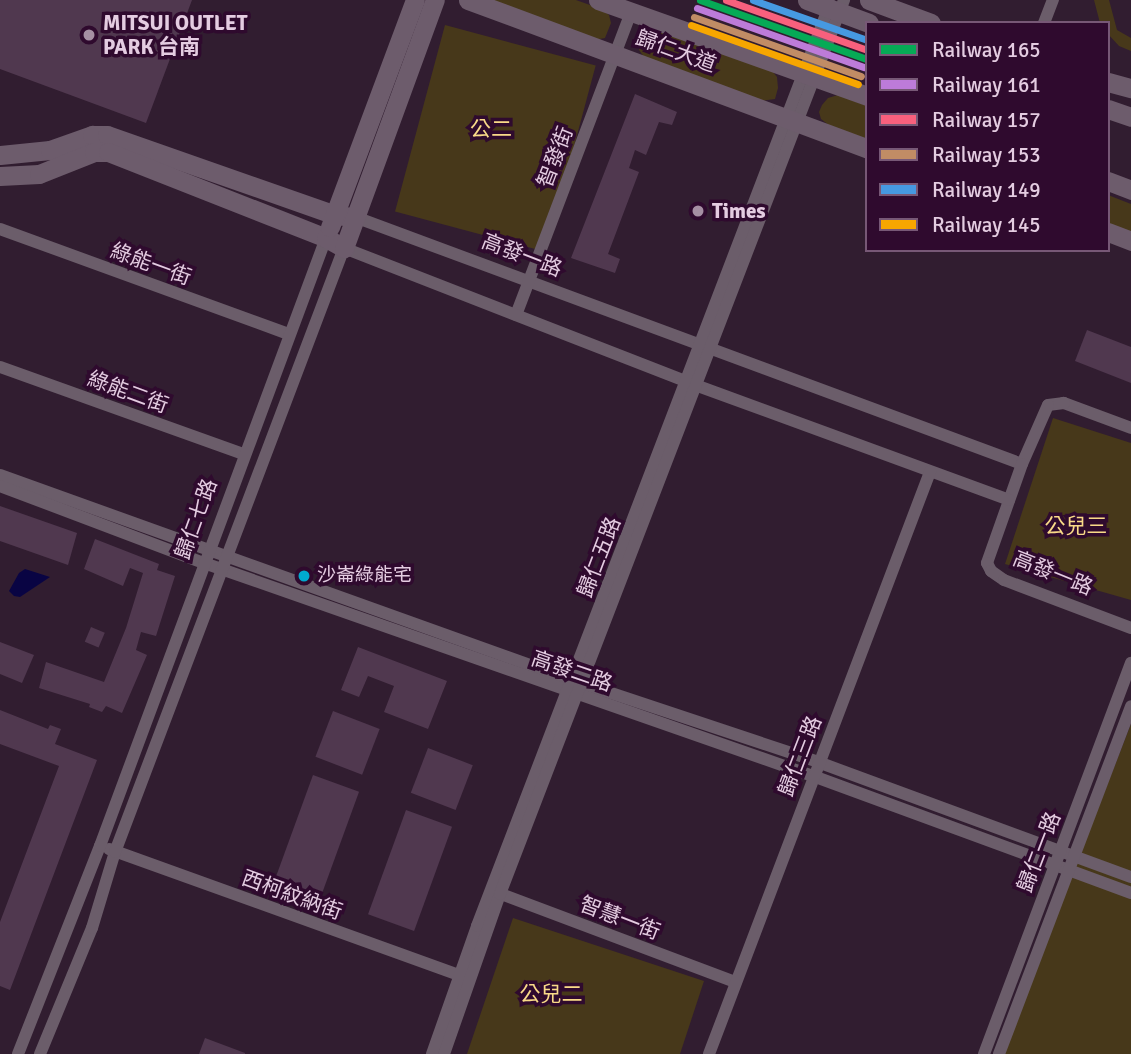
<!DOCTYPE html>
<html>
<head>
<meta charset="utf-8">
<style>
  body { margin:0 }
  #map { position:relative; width:1131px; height:1054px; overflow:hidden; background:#311d30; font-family:Signika,"Noto Sans TC",sans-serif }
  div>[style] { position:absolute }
  .green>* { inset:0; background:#47381a; transform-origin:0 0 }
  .water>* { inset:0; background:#090443 }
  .building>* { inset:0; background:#50384f; transform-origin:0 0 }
  .minor>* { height:12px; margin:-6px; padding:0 6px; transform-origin:6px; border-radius:6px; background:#6b5d6a }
  .primary>* { height:19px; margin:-9.5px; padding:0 9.5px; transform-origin:9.5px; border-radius:9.5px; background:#6d5c6c }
  .rail-1>* { height:7px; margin:-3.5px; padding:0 3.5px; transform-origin:3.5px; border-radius:3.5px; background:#06aa56 }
  .rail-2>* { height:7px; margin:-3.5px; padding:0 3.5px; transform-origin:3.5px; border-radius:3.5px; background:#bd7bd9 }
  .rail-3>* { height:7px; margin:-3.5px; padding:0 3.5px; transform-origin:3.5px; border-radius:3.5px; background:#f8607d }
  .rail-4>* { height:7px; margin:-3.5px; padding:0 3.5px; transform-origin:3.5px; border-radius:3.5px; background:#c18c65 }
  .rail-5>* { height:7px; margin:-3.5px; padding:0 3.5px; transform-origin:3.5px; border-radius:3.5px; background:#4699e1 }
  .rail-6>* { height:7px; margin:-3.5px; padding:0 3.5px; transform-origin:3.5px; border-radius:3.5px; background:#f7a600 }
  .dots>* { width:19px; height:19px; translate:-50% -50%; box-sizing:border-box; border:4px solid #2f0a2e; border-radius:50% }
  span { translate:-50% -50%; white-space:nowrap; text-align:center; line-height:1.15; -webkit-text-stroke:7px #2f0a2e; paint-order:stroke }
  .bus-label { font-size:19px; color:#e4cce1 }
  .left { translate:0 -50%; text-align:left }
  .poi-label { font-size:21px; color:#e4cce1; font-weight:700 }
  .street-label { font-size:21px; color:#e4cce1 }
  .park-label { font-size:21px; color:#f9da88 }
  .legend { position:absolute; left:865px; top:21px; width:245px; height:231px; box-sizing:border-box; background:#2f0a2e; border:2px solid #775876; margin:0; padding:9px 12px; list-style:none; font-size:21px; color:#e4cce1 }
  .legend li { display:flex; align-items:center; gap:14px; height:35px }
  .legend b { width:35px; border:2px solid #775876 }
</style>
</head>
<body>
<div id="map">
  <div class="green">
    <i style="clip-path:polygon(487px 0,576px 0,601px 9px,609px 15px,611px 23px,605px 38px,594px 40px)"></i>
    <i style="clip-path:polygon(1094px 0,1109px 0,1117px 30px,1131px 38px,1131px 51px,1119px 46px,1108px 34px,1108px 23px,1100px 23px)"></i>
    <i style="left:445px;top:25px;width:156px;height:193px;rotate:15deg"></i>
    <i style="clip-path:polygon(655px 30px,773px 72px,777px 77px,778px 88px,775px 99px,761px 101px,644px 57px,639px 50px,641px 36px,646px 31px)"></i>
    <i style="clip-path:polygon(838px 95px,867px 106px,867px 139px,830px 126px,821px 119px,819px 112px,822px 105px,828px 98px)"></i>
    <i style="clip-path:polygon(1108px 195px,1131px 204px,1131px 234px,1108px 226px)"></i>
    <i style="clip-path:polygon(1053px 418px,1131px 443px,1131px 600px,1005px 564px)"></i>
    <i style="clip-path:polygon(1131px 724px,1131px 1054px,1002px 1054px)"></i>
    <i style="clip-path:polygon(513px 918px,704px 981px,680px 1054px,467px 1054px)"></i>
  </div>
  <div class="water">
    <i style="clip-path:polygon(25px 569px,50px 577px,20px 597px,14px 596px,9px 591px,19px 573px)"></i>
  </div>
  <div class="building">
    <i style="clip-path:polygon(0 0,192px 0,146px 123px,0 69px)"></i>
    <i style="clip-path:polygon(635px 94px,677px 112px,672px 125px,659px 122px,646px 155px,635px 150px,629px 168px,639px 172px,608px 254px,620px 259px,615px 273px,571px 258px)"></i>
    <i style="clip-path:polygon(1087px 330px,1131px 347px,1131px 383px,1075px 361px)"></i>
    <i style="clip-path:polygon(0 506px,77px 533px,68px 565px,0 541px)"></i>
    <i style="clip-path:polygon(95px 539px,159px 564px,157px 570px,175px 576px,156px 636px,141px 632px,136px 650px,147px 655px,122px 713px,106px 706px,102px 712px,89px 707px,90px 704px,39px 688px,46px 662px,104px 682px,126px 628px,143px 573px,130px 568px,123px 586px,84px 569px)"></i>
    <i style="left:91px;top:627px;width:15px;height:16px;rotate:23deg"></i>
    <i style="clip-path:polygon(0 642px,34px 655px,22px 683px,0 674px)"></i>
    <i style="clip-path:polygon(358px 647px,447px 681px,428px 729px,384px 712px,394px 686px,368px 676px,359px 697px,341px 690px)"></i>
    <i style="clip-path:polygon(0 710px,48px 729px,50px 725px,61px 729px,55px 744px,97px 760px,10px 990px,0 986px,0 922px,59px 766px,0 744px)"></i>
    <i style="left:333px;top:711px;width:50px;height:49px;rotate:21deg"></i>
    <i style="left:428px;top:748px;width:48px;height:48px;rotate:21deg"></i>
    <i style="left:313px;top:775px;width:49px;height:111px;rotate:20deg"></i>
    <i style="left:406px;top:810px;width:49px;height:111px;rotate:20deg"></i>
    <i style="clip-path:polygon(205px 1038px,245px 1053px,245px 1054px,199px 1054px)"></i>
  </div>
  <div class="minor">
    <i style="left:1044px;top:23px;width:25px;rotate:-69deg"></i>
    <i style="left:355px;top:217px;width:711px;rotate:20.32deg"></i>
    <i style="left:0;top:229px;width:307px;rotate:20deg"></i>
    <i style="left:516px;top:315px;width:324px;rotate:-69.2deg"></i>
    <i style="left:0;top:367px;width:258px;rotate:19.7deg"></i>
    <i style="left:1131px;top:428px;width:72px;rotate:-159.5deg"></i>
    <i style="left:1064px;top:403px;width:16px;rotate:173deg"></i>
    <i style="left:1048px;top:405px;width:64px;rotate:113.8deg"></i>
    <i style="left:1022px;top:464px;width:105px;rotate:109.5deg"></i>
    <i style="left:987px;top:563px;width:9px;rotate:63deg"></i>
    <i style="left:991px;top:571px;width:16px;rotate:35deg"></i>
    <i style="left:1004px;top:580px;width:136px;rotate:20.7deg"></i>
    <i style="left:0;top:475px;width:608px;rotate:19.72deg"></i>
    <i style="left:572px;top:680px;width:259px;rotate:18.4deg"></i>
    <i style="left:818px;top:762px;width:333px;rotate:20.2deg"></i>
    <i style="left:0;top:486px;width:218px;rotate:20.7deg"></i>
    <i style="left:204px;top:563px;width:645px;rotate:19.28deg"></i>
    <i style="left:813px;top:776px;width:339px;rotate:20.2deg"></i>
    <i style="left:109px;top:849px;width:381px;rotate:19.8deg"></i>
    <i style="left:493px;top:891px;width:259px;rotate:20.6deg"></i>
    <i style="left:18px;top:1054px;width:224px;rotate:-68.5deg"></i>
    <i style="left:100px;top:846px;width:649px;rotate:-69.61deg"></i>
    <i style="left:40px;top:1054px;width:136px;rotate:-67.6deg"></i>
    <i style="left:92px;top:928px;width:79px;rotate:-73.2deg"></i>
    <i style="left:115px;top:852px;width:646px;rotate:-69.24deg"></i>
    <i style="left:344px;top:248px;width:368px;rotate:21.3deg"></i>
    <i style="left:687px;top:382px;width:343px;rotate:20.1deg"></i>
    <i style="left:432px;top:1054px;width:136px;rotate:-70.6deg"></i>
    <i style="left:477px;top:926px;width:987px;rotate:-69.05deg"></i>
    <i style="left:444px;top:1054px;width:170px;rotate:-70.7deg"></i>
    <i style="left:500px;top:894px;width:958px;rotate:-68.95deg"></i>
    <i style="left:709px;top:1054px;width:623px;rotate:-69.21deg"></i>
    <i style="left:984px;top:1054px;width:418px;rotate:-69.4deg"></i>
    <i style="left:999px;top:1054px;width:372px;rotate:-69.2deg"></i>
  </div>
  <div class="primary">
    <i style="left:468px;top:0;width:426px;rotate:20.4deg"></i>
    <i style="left:598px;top:0;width:286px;rotate:19.6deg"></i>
    <i style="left:807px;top:0;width:66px;rotate:20.4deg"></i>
    <i style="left:869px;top:0;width:66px;rotate:20.4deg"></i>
    <i style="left:1108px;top:82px;width:24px;rotate:15deg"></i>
    <i style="left:1108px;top:109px;width:24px;rotate:19deg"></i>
    <i style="left:0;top:155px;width:50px;rotate:-5.7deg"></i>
    <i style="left:50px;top:150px;width:45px;rotate:-19.7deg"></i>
    <i style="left:92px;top:135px;width:15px"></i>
    <i style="left:107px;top:135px;width:242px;rotate:19.3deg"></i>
    <i style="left:335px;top:215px;width:20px;rotate:6deg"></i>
    <i style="left:0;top:176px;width:39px;rotate:-3deg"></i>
    <i style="left:39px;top:174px;width:59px;rotate:-21.8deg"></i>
    <i style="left:94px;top:152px;width:14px"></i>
    <i style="left:108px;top:152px;width:234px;rotate:21.5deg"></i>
    <i style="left:326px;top:238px;width:21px;rotate:29deg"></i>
    <i style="left:344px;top:248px;width:264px;rotate:-69.9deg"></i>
    <i style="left:1108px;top:181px;width:25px;rotate:21deg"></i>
    <i style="left:330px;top:227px;width:242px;rotate:-69.5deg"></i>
    <i style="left:1108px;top:232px;width:25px;rotate:21deg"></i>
  </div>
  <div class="rail-1">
    <i style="left:700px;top:0;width:177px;rotate:19.5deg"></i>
  </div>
  <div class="rail-2">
    <i style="left:697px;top:8px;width:177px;rotate:19.5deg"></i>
  </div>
  <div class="rail-3">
    <i style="left:726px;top:0;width:150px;rotate:19.5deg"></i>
  </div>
  <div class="rail-4">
    <i style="left:694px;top:17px;width:177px;rotate:19.5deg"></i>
  </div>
  <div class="rail-5">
    <i style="left:753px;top:0;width:121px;rotate:19.3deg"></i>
  </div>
  <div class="rail-6">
    <i style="left:691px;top:25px;width:177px;rotate:19.5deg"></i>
  </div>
  <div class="dots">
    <i style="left:89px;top:35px;background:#a58fa3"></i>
    <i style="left:698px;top:211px;background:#a58fa3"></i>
    <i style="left:304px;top:576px;background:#00a9ce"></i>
  </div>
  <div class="bus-label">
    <span class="left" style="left:317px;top:576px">沙崙綠能宅</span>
  </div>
  <div class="poi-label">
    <span class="left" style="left:103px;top:35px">MITSUI OUTLET<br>PARK 台南</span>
    <span class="left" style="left:712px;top:211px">Times</span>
  </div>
  <div class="street-label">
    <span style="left:676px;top:51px;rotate:20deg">歸仁大道</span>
    <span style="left:555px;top:157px;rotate:-69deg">智發街</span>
    <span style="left:522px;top:255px;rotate:21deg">高發一路</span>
    <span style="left:151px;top:264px;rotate:20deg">綠能一街</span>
    <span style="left:128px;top:392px;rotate:20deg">綠能二街</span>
    <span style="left:196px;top:519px;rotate:-70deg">歸仁七路</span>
    <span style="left:599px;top:557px;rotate:-69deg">歸仁五路</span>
    <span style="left:1053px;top:573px;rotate:22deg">高發一路</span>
    <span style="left:572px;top:671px;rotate:19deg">高發二路</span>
    <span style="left:800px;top:756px;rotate:-69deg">歸仁三路</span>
    <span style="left:1039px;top:852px;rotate:-69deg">歸仁一路</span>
    <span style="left:292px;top:895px;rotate:20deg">西柯紋納街</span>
    <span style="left:620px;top:918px;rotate:21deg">智慧一街</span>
  </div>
  <div class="park-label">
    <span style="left:491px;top:129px">公二</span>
    <span style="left:1076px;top:526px">公兒三</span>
    <span style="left:551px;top:994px">公兒二</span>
  </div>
  <ul class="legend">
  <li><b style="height:9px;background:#06aa56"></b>Railway 165</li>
  <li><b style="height:9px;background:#bd7bd9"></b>Railway 161</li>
  <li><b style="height:9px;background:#f8607d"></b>Railway 157</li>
  <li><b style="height:9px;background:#c18c65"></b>Railway 153</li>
  <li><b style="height:9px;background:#4699e1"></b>Railway 149</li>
  <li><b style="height:9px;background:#f7a600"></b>Railway 145</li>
  </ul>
</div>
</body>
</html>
